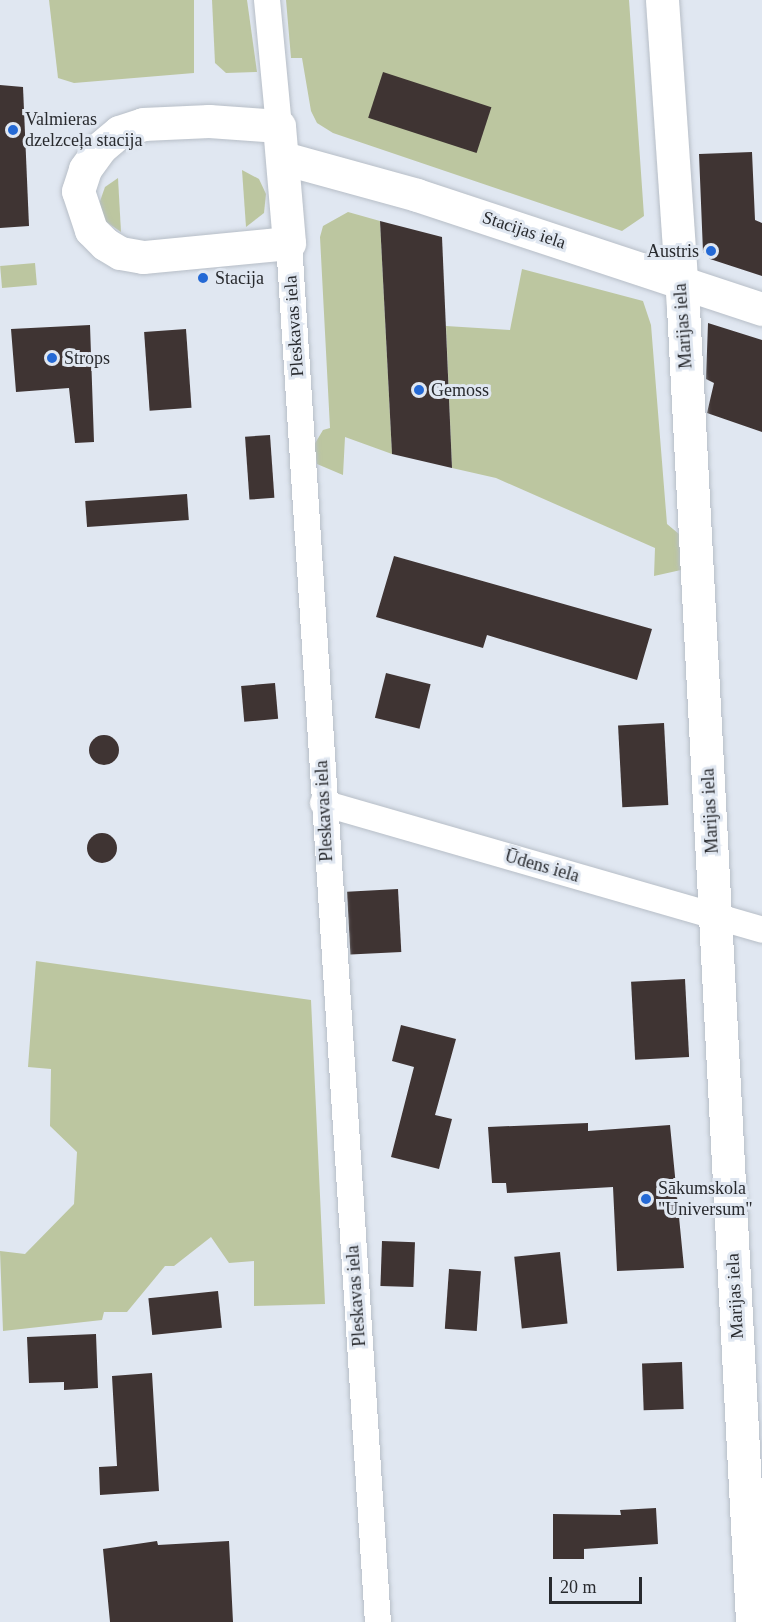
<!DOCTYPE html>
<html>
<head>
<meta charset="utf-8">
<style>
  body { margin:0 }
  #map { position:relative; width:762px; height:1622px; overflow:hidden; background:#e0e7f1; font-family:"Times New Roman",serif }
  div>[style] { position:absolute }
  .green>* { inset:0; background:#bcc6a0; transform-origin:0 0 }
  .building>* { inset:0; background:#3f3433; transform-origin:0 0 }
  .round { border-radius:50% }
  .roads { filter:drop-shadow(0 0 2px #b7bec7) drop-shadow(0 0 2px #b7bec7) }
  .minor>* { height:26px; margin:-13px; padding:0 13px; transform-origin:13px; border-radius:13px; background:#fff }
  .tertiary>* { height:33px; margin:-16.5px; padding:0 16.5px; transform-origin:16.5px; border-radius:16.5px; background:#fff }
  .secondary>* { height:33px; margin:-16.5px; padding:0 16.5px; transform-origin:16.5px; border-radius:16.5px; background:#fff }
  .dots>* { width:16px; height:16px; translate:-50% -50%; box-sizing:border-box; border:3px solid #e0e7f1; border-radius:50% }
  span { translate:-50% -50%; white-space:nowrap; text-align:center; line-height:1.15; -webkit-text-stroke:6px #e0e7f1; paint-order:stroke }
  .poi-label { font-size:18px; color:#282a2e }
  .left { translate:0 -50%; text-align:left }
  .right { translate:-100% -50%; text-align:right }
  .street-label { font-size:18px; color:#282a2e }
  .scale { position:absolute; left:549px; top:1577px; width:93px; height:27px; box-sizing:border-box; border:3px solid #282a2e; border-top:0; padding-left:8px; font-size:18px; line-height:21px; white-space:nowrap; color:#282a2e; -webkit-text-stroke:4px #e0e7f1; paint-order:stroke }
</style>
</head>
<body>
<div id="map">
  <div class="green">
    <i style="clip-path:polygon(49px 0,194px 0,194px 73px,74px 83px,58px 78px)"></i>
    <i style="clip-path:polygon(212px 0,247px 0,257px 72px,226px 73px,215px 63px)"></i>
    <i style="clip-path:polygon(286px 0,629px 0,644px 216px,622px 231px,333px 133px,317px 123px,311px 111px,302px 58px,291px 58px)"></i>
    <i style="clip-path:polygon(242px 170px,259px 179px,266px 194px,264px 213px,246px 227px)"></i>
    <i style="clip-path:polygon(118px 178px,121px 232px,105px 221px,99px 204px,105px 187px)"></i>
    <i style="clip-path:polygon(348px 212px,380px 221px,392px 454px,345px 437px,343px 475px,317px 464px,314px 445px,323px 430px,330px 428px,320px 237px,323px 226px)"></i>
    <i style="left:35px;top:263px;width:22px;height:35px;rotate:85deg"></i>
    <i style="clip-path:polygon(522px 269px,643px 301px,651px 325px,667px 524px,685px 539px,681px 570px,654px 576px,655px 548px,496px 478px,452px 468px,446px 326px,510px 330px)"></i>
    <i style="clip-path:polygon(36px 961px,311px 1000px,325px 1304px,254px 1306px,254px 1261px,229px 1263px,211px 1237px,174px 1266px,165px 1266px,127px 1312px,104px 1312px,102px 1320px,3px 1331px,0 1251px,25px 1254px,74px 1204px,77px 1152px,50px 1126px,51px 1069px,28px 1067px)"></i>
  </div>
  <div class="building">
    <i style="left:383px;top:72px;width:114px;height:48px;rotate:18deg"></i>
    <i style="clip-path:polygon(0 85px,23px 87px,29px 226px,0 228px)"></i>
    <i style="clip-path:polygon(752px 152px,755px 220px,762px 223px,762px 276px,710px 259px,703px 252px,699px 154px)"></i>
    <i style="clip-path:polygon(380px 221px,442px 237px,452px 468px,392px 454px)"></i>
    <i style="clip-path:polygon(708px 323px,762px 340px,762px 432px,707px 413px,714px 383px,706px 379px)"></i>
    <i style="clip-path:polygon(90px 325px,94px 442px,75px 443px,69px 388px,16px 392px,11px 329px)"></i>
    <i style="left:186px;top:329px;width:79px;height:42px;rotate:86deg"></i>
    <i style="left:270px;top:435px;width:63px;height:25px;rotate:86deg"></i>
    <i style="left:187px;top:494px;width:26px;height:102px;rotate:86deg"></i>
    <i style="clip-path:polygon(394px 556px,652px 629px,637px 680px,487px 635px,483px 648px,376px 617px)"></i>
    <i style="left:386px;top:673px;width:46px;height:46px;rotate:14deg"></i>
    <i style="left:275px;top:683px;width:36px;height:34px;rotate:85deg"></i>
    <i style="left:664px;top:723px;width:82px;height:46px;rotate:87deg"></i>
    <i class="round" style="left:89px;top:735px;width:30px;height:30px"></i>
    <i class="round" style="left:87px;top:833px;width:30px;height:30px"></i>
    <i style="left:398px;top:889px;width:63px;height:51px;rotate:87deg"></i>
    <i style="left:685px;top:979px;width:78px;height:54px;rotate:87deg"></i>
    <i style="clip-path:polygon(401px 1025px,456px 1039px,435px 1115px,452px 1119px,439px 1169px,391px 1157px,414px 1067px,392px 1061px)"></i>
    <i style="clip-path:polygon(588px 1123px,588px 1131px,670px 1125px,684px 1268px,617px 1271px,613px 1187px,507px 1193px,506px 1183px,492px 1183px,488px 1127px)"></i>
    <i style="left:382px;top:1241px;width:33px;height:45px;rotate:2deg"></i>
    <i style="left:560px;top:1252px;width:72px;height:46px;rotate:84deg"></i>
    <i style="left:449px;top:1269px;width:32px;height:60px;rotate:4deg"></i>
    <i style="left:218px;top:1291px;width:37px;height:70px;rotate:84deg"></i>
    <i style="clip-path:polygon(96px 1334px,98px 1388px,64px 1390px,64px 1382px,29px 1383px,27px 1337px)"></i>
    <i style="left:682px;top:1362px;width:47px;height:40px;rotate:88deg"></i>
    <i style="clip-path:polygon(152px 1373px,159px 1491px,100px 1495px,99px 1467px,117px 1466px,112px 1376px)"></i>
    <i style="clip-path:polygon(656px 1508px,658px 1544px,584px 1549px,584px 1559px,553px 1559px,553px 1514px,621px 1515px,620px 1510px)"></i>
    <i style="clip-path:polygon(157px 1541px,158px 1545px,229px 1541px,233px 1622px,110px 1622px,103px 1549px)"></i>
  </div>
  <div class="roads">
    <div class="minor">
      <i style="left:267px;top:0;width:127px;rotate:84.6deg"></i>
      <i style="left:289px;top:243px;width:1382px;rotate:86.31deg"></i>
      <i style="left:323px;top:803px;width:457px;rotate:16.1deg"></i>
    </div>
    <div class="tertiary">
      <i style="left:662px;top:0;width:309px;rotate:86.1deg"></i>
      <i style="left:683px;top:308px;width:1316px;rotate:86.99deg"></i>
    </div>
    <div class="secondary">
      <i style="left:209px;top:121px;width:70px;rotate:4.1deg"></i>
      <i style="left:279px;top:126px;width:117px;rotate:85.1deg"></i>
      <i style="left:289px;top:243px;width:147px;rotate:174.5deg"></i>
      <i style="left:143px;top:257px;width:23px;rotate:-170deg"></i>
      <i style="left:120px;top:253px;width:17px;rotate:-149deg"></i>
      <i style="left:105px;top:244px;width:20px;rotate:-135deg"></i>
      <i style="left:91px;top:230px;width:41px;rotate:-108.4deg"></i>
      <i style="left:78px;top:191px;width:23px;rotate:-72deg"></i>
      <i style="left:85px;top:169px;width:26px;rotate:-54deg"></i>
      <i style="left:100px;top:148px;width:25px;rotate:-40deg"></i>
      <i style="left:119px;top:132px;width:25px;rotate:-18deg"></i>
      <i style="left:143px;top:124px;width:66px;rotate:-2.6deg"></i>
      <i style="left:283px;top:158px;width:139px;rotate:15.4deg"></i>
      <i style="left:417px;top:195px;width:363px;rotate:18.3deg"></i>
    </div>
  </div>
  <div class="dots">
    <i style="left:13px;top:130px;background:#2469d5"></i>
    <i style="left:711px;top:251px;background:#2469d5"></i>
    <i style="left:203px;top:278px;background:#2469d5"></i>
    <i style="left:52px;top:358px;background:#2469d5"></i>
    <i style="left:419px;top:390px;background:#2469d5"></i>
    <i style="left:646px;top:1199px;background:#2469d5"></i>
  </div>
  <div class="poi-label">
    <span class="left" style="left:25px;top:130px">Valmieras<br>dzelzceļa stacija</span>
    <span class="right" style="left:699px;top:251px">Austris</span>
    <span class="left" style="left:215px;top:278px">Stacija</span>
    <span class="left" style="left:64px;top:358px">Strops</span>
    <span class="left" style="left:431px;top:390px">Gemoss</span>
    <span class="left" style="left:658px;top:1199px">Sākumskola<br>"Universum"</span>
  </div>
  <div class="street-label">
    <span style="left:524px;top:230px;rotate:18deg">Stacijas iela</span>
    <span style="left:294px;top:326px;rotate:-94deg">Pleskavas iela</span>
    <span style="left:683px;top:326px;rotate:-94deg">Marijas iela</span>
    <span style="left:324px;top:811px;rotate:-93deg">Pleskavas iela</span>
    <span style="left:710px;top:811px;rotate:-93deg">Marijas iela</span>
    <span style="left:542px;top:866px;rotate:16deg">Ūdens iela</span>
    <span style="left:356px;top:1296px;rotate:-94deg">Pleskavas iela</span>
    <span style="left:735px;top:1296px;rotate:-93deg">Marijas iela</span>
  </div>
  <div class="scale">20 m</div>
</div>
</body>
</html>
